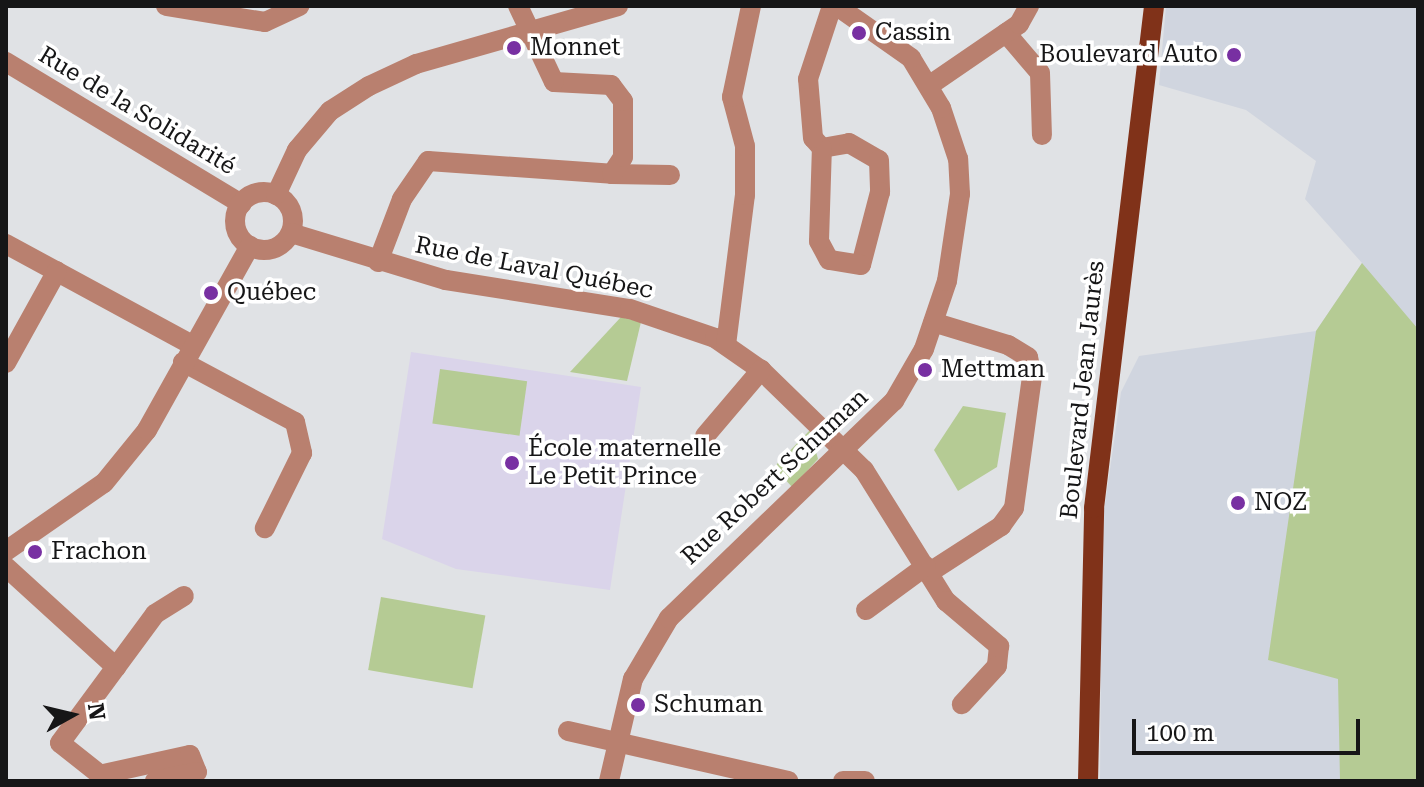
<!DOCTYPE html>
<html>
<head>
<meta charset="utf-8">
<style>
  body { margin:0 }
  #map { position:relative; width:1424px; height:787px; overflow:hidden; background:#e0e2e5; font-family:"Roboto Serif",serif }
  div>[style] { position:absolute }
  .built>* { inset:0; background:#d0d5df }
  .education>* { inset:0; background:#dad4ea }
  .green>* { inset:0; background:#b5cb94; transform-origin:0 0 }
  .minor>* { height:20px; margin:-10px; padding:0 10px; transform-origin:10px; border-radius:10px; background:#b9806f }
  .minor>.ring { margin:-10px; padding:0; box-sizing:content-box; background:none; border:20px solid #b9806f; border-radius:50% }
  .major>* { height:20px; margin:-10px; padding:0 10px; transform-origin:10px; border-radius:10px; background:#803219 }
  .dots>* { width:22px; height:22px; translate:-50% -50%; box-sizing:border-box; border:4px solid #fff; border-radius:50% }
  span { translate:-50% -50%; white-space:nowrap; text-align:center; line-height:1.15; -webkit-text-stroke:7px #fff; paint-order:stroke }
  .poi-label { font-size:24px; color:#161617 }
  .left { translate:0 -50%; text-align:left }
  .right { translate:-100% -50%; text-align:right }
  .street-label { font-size:24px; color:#161617 }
  .frame { position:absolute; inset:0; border:8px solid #161617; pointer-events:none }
  .north { position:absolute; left:32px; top:675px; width:80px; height:80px; -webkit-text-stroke:6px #fff; paint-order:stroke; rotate:82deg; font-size:22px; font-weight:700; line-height:32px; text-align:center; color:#161617 }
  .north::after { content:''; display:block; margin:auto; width:28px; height:36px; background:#161617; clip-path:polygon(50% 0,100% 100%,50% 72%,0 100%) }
  .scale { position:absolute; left:1132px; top:719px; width:228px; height:36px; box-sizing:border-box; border:4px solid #161617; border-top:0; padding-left:10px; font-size:24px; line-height:28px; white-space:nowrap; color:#161617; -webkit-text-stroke:6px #fff; paint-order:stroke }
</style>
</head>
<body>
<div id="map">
  <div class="built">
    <i style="clip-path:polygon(1166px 6px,1418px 6px,1418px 781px,1100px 781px,1102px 525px,1121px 392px,1139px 356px,1316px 331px,1362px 263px,1305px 199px,1316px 161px,1246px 110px,1159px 85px)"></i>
  </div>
  <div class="education">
    <i style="clip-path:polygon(411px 352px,641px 387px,610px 590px,456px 569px,382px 539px)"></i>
  </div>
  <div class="green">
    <i style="clip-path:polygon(1362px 263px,1418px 329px,1418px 781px,1340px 781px,1338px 679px,1268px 660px,1316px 331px)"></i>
    <i style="clip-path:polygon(621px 317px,641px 322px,627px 381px,570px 372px)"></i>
    <i style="left:440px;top:369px;width:88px;height:55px;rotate:8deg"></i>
    <i style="clip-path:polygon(963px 406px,1006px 413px,997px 467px,958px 491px,934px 450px)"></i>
    <i style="clip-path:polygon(810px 430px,818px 459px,792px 487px,774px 467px)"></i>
    <i style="left:381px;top:597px;width:106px;height:74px;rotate:10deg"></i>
  </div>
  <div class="minor">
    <i style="left:166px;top:6px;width:100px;rotate:9.2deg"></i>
    <i style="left:265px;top:22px;width:38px;rotate:-25deg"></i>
    <i style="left:1006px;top:33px;width:52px;rotate:49.6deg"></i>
    <i style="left:1040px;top:73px;width:62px;rotate:88.2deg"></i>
    <i style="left:6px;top:62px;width:275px;rotate:31.1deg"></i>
    <i style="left:930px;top:85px;width:108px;rotate:-34.4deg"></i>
    <i style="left:1019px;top:24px;width:21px;rotate:-61deg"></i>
    <i style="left:822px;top:148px;width:27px;rotate:-10deg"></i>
    <i style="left:849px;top:143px;width:34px;rotate:30deg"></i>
    <i style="left:879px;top:160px;width:32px;rotate:88deg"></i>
    <i style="left:880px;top:192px;width:75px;rotate:104.6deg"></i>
    <i style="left:861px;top:265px;width:32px;rotate:-171deg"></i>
    <i style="left:829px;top:260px;width:21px;rotate:-118deg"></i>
    <i style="left:819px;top:241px;width:93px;rotate:-88.2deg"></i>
    <i style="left:822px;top:148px;width:13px;rotate:-132deg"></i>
    <i style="left:813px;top:138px;width:59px;rotate:-94.8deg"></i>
    <i style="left:808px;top:79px;width:77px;rotate:-71.8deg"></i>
    <i style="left:612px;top:174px;width:58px;rotate:1deg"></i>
    <i class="ring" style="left:235px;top:192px;width:38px;height:38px"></i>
    <i style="left:276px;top:195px;width:50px;rotate:-65deg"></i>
    <i style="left:297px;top:150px;width:51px;rotate:-49.8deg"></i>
    <i style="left:330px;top:111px;width:46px;rotate:-32.7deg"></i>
    <i style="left:369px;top:86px;width:52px;rotate:-25.1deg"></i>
    <i style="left:416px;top:64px;width:210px;rotate:-16deg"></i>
    <i style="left:291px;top:233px;width:162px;rotate:16.9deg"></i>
    <i style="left:446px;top:280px;width:186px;rotate:9deg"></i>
    <i style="left:630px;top:309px;width:90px;rotate:18.8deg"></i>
    <i style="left:715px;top:338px;width:56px;rotate:34.8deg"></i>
    <i style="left:761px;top:370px;width:144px;rotate:44.2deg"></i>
    <i style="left:864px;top:470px;width:155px;rotate:58deg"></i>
    <i style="left:946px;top:601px;width:70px;rotate:40.3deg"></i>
    <i style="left:999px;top:646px;width:20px;rotate:96deg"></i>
    <i style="left:997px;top:666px;width:52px;rotate:132.6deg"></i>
    <i style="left:6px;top:244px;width:212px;rotate:28.5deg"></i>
    <i style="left:378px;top:262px;width:67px;rotate:-69.1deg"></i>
    <i style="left:402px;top:199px;width:46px;rotate:-55.6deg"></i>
    <i style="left:428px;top:161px;width:184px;rotate:4deg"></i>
    <i style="left:612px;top:174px;width:20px;rotate:-57deg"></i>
    <i style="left:623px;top:157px;width:56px;rotate:-90deg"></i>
    <i style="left:623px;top:101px;width:20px;rotate:-127deg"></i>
    <i style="left:611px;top:85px;width:57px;rotate:-177deg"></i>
    <i style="left:554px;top:82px;width:84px;rotate:-115.3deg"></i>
    <i style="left:726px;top:345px;width:151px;rotate:-82.8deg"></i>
    <i style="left:745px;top:195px;width:49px;rotate:-90deg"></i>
    <i style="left:745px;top:146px;width:51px;rotate:-104.9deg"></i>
    <i style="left:732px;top:97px;width:93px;rotate:-78.2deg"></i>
    <i style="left:183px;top:362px;width:127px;rotate:28.2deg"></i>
    <i style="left:295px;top:422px;width:32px;rotate:77deg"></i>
    <i style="left:302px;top:453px;width:84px;rotate:116.3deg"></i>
    <i style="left:6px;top:363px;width:105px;rotate:-61deg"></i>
    <i style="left:705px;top:436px;width:87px;rotate:-49.7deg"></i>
    <i style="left:6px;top:551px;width:119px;rotate:-34.8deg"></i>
    <i style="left:104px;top:483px;width:68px;rotate:-50.9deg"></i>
    <i style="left:147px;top:430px;width:211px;rotate:-60.8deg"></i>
    <i style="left:6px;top:567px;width:149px;rotate:42.3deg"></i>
    <i style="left:930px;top:572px;width:85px;rotate:-32.9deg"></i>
    <i style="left:1001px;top:526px;width:22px;rotate:-54deg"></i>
    <i style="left:1014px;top:508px;width:133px;rotate:-82.2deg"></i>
    <i style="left:1032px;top:376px;width:19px;rotate:-102deg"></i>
    <i style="left:1028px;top:357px;width:23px;rotate:-149deg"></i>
    <i style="left:1008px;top:345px;width:78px;rotate:-163deg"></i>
    <i style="left:866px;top:610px;width:74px;rotate:-36.3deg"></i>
    <i style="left:568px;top:731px;width:226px;rotate:12.8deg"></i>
    <i style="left:99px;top:775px;width:93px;rotate:-12.4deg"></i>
    <i style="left:190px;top:755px;width:18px;rotate:68deg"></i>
    <i style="left:197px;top:772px;width:43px;rotate:167.9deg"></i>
    <i style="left:108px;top:781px;width:61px;rotate:-141.6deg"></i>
    <i style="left:60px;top:743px;width:160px;rotate:-53.6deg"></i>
    <i style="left:155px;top:614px;width:34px;rotate:-32deg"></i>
    <i style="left:609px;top:781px;width:105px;rotate:-76.8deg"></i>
    <i style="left:633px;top:679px;width:71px;rotate:-59.5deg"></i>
    <i style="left:669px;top:618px;width:313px;rotate:-44deg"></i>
    <i style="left:894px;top:401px;width:60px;rotate:-60deg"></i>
    <i style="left:924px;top:349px;width:72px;rotate:-71.3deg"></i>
    <i style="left:947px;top:281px;width:88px;rotate:-81.5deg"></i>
    <i style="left:960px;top:194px;width:35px;rotate:-93deg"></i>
    <i style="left:958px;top:159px;width:54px;rotate:-108.4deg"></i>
    <i style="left:941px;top:108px;width:58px;rotate:-121deg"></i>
    <i style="left:911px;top:58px;width:90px;rotate:-144.9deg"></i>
    <i style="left:843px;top:781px;width:22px"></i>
  </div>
  <div class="major">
    <i style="left:1088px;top:781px;width:273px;rotate:-88.7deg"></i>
    <i style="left:1094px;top:508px;width:506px;rotate:-83.18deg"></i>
  </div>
  <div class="dots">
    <i style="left:859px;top:33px;background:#7830a2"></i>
    <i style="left:514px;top:48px;background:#7830a2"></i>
    <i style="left:1234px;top:55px;background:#7830a2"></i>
    <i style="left:211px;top:293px;background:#7830a2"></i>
    <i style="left:925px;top:370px;background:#7830a2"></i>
    <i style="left:512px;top:463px;background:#7830a2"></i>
    <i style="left:1238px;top:503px;background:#7830a2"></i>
    <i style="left:35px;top:552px;background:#7830a2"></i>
    <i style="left:638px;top:705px;background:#7830a2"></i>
  </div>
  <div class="poi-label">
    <span class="left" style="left:875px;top:33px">Cassin</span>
    <span class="left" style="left:530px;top:48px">Monnet</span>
    <span class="right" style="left:1218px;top:55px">Boulevard Auto</span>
    <span class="left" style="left:227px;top:293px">Québec</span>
    <span class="left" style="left:941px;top:370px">Mettman</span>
    <span class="left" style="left:528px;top:463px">École maternelle<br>Le Petit Prince</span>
    <span class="left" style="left:1254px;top:503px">NOZ</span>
    <span class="left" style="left:51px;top:552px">Frachon</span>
    <span class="left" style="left:654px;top:705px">Schuman</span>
  </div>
  <div class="street-label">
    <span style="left:137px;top:111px;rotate:31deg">Rue de la Solidarité</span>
    <span style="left:534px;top:268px;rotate:11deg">Rue de Laval Québec</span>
    <span style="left:1083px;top:390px;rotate:-84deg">Boulevard Jean Jaurès</span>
    <span style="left:775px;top:477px;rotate:-43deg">Rue Robert Schuman</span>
  </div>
  <div class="frame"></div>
  <div class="north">N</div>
  <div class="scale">100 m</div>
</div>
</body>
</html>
